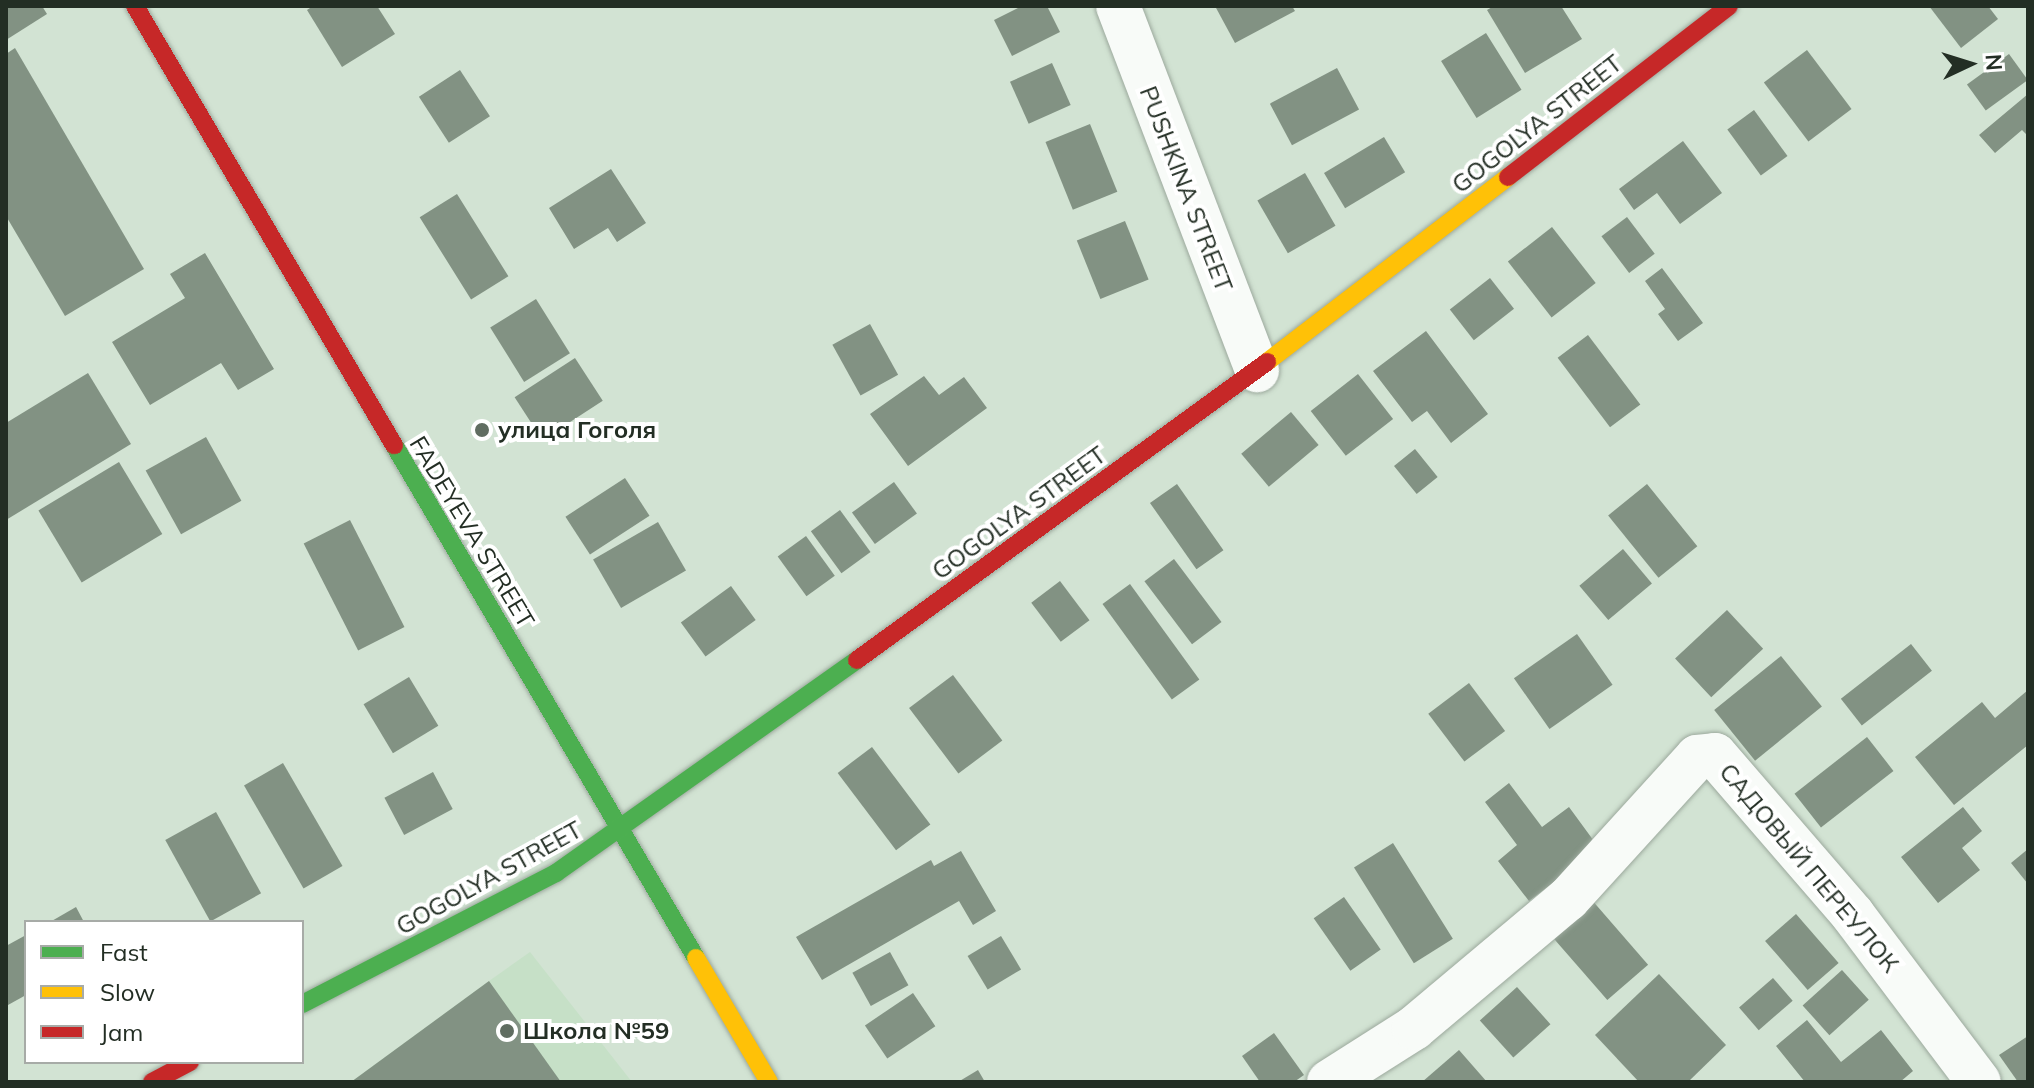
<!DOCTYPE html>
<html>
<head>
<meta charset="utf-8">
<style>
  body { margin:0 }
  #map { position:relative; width:2034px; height:1088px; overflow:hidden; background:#d2e3d3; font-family:Mulish,sans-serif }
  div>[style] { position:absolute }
  .built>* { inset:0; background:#c6e0c7 }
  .building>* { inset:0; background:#829283; transform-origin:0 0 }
  .roads { filter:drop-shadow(0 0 2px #9ca99d) drop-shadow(0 0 2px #9ca99d) }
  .street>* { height:44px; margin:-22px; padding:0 22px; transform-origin:22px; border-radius:22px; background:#f8fbf8 }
  .fast>* { height:18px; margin:-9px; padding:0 9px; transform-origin:9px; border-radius:9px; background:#4caf50 }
  .slow>* { height:18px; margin:-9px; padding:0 9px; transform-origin:9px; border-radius:9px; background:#ffc107 }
  .jam>* { height:18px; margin:-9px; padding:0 9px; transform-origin:9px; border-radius:9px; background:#c62828 }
  .dots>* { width:22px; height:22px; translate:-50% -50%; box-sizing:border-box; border:4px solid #fff; border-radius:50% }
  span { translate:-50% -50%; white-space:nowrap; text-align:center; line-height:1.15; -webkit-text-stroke:8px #fff; paint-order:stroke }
  .street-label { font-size:24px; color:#232e24 }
  .poi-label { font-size:24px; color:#232e24; font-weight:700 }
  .left { translate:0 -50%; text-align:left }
  .frame { position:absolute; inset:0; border:8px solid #232e24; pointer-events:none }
  .legend { position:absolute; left:24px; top:920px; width:280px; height:144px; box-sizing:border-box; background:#fff; border:2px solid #a7aba7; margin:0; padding:10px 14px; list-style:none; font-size:24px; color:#232e24 }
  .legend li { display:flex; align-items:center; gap:16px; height:40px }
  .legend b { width:40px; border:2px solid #a7aba7 }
  .north { position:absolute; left:1930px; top:24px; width:80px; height:80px; -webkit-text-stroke:6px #fff; paint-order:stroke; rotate:86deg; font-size:22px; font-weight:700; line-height:32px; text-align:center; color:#232e24 }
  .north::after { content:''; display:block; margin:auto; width:28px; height:36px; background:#232e24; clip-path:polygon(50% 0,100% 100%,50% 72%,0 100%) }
</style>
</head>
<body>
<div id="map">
  <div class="built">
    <i style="clip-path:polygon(530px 952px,632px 1082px,351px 1082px,489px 981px)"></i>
  </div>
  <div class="building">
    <i style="clip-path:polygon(6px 6px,42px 6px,47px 14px,6px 40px)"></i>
    <i style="clip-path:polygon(313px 6px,377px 6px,395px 34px,342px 67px,307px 10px)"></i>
    <i style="clip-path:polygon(1022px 6px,1047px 6px,1060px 32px,1012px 56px,994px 20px)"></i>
    <i style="clip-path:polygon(1215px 6px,1292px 6px,1295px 11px,1235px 43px)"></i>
    <i style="clip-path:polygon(1494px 6px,1561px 6px,1582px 39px,1525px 73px,1487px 10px)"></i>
    <i style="clip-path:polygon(1929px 6px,1988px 6px,1998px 19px,1961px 48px)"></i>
    <i style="left:1486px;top:33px;width:67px;height:53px;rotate:58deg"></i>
    <i style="clip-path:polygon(15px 48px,144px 269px,65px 316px,6px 216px,6px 54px)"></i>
    <i style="left:1807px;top:50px;width:74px;height:54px;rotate:53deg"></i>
    <i style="left:2009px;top:54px;width:32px;height:52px;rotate:54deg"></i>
    <i style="left:1052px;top:63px;width:46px;height:46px;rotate:66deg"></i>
    <i style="left:1337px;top:68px;width:47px;height:76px;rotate:62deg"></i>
    <i style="left:460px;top:70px;width:55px;height:49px;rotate:57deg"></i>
    <i style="clip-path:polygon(2028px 94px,2028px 136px,2022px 130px,1995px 153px,1979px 135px)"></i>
    <i style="left:1754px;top:110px;width:57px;height:33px;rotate:54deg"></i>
    <i style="left:1090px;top:124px;width:73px;height:48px;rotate:68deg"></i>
    <i style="left:1384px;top:137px;width:41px;height:70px;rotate:59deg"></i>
    <i style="clip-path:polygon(1683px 141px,1722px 193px,1680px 224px,1657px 193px,1634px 210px,1619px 189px)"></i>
    <i style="clip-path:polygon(611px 169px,646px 223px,617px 242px,608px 228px,574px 249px,549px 208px)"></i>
    <i style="left:1305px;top:173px;width:61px;height:55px;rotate:60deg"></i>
    <i style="left:457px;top:194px;width:97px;height:44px;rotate:58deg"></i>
    <i style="left:1627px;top:217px;width:46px;height:32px;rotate:53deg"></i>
    <i style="left:1125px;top:221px;width:63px;height:52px;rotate:68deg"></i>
    <i style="left:1552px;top:227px;width:71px;height:56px;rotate:52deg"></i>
    <i style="clip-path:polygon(205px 253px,274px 369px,238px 390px,221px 363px,150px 405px,112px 342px,185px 298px,170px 274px)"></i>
    <i style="clip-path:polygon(1662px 268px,1703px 323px,1678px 341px,1658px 314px,1665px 309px,1645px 281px)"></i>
    <i style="left:1490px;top:278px;width:39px;height:51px;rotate:52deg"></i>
    <i style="left:536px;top:299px;width:64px;height:54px;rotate:58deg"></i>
    <i style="left:870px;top:324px;width:58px;height:43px;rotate:61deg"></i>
    <i style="clip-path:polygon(1426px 331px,1488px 414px,1451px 443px,1427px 411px,1412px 422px,1373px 371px)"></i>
    <i style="left:1588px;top:335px;width:87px;height:38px;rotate:53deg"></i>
    <i style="left:575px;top:358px;width:51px;height:72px;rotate:57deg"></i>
    <i style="clip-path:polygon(88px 373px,131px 444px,6px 520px,6px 423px)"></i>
    <i style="left:1358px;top:374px;width:57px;height:60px;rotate:52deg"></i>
    <i style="clip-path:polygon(924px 376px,939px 395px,964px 377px,987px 408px,908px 466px,870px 414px)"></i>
    <i style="left:1291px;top:412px;width:43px;height:65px;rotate:50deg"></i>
    <i style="left:206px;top:437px;width:73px;height:69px;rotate:61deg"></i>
    <i style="left:1415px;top:449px;width:36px;height:27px;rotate:51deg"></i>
    <i style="left:119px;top:462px;width:84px;height:94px;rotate:59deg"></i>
    <i style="left:625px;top:478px;width:45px;height:71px;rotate:57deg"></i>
    <i style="left:894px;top:482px;width:39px;height:52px;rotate:54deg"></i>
    <i style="left:1177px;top:484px;width:81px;height:33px;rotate:55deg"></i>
    <i style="left:1647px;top:484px;width:80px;height:50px;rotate:51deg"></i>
    <i style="left:840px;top:510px;width:52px;height:36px;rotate:54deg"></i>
    <i style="left:350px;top:520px;width:120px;height:52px;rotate:63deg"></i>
    <i style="left:658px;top:522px;width:56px;height:75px;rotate:60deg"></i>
    <i style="left:806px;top:536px;width:49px;height:35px;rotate:54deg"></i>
    <i style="left:1623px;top:549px;width:45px;height:57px;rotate:50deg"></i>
    <i style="left:1174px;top:559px;width:79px;height:37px;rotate:53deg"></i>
    <i style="left:1060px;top:581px;width:49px;height:36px;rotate:53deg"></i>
    <i style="left:1130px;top:584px;width:118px;height:34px;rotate:54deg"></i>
    <i style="left:731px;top:586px;width:42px;height:62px;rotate:54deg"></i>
    <i style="left:1727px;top:610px;width:53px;height:71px;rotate:47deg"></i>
    <i style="left:1577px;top:634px;width:62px;height:77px;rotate:55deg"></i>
    <i style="left:1911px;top:644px;width:34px;height:89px;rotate:52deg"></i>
    <i style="left:1781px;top:656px;width:65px;height:86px;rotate:51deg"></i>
    <i style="left:953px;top:675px;width:82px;height:55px;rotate:53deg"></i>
    <i style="left:409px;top:677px;width:57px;height:53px;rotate:59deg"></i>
    <i style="left:1469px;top:683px;width:60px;height:51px;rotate:53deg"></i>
    <i style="clip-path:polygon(2028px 690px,2028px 745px,1954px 805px,1915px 757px,1982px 702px,1995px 718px)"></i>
    <i style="left:1867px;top:737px;width:43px;height:92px;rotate:52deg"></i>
    <i style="left:872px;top:747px;width:97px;height:43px;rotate:53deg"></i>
    <i style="left:283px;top:763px;width:119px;height:45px;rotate:60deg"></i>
    <i style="left:433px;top:772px;width:42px;height:55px;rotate:62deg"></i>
    <i style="clip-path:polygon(1509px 783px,1542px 827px,1569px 807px,1599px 848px,1529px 901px,1498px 861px,1517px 845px,1485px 802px)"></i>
    <i style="clip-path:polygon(1963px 807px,1982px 831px,1962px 848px,1980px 870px,1938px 903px,1901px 857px)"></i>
    <i style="left:216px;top:812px;width:93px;height:58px;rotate:61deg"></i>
    <i style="left:1393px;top:843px;width:113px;height:46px;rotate:58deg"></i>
    <i style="clip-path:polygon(2028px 849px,2028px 884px,2011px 863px)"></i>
    <i style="clip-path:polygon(961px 851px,996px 911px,973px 925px,959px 901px,822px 980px,796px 937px,931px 860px,934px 866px)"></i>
    <i style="left:1344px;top:897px;width:64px;height:37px;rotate:55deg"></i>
    <i style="left:1591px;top:899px;width:87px;height:54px;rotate:49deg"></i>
    <i style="clip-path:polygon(76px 907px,84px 922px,50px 922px)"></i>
    <i style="left:1796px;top:914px;width:65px;height:41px;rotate:49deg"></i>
    <i style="clip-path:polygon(26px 935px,26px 995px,8px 1005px,6px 946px)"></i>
    <i style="left:1001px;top:936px;width:39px;height:39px;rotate:59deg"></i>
    <i style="left:890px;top:952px;width:38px;height:43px;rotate:61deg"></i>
    <i style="left:1842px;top:970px;width:40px;height:53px;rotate:48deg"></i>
    <i style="clip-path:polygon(1659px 974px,1726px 1045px,1688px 1082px,1639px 1082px,1595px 1035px)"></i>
    <i style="left:1773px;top:978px;width:30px;height:45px;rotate:49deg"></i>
    <i style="clip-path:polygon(489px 981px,561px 1082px,351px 1082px)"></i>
    <i style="left:1517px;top:987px;width:50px;height:50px;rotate:48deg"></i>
    <i style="left:913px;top:993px;width:40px;height:58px;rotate:56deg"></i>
    <i style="clip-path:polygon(1807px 1020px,1841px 1062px,1881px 1030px,1913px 1071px,1900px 1082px,1805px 1082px,1776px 1046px)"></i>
    <i style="clip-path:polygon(1274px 1033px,1304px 1075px,1294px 1082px,1260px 1082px,1242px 1056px)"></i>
    <i style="clip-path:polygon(2028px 1036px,2028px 1082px,2018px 1082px,1999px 1055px)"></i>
    <i style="clip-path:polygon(1459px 1050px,1487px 1082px,1422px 1082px)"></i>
    <i style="clip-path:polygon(978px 1070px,985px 1082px,958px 1082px)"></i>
  </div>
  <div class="roads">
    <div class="street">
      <i style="left:1118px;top:6px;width:390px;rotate:69.1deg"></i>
      <i style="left:1329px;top:1082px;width:101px;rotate:-32.4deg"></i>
      <i style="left:1414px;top:1028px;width:201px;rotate:-40deg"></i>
      <i style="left:1568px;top:899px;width:192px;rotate:-47.7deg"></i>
      <i style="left:1697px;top:757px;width:18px;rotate:-6deg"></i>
      <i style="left:1715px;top:755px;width:211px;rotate:49.2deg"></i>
      <i style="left:1853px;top:915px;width:209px;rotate:53deg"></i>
    </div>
    <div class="fast">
      <i style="left:394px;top:445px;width:595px;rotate:59.51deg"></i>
      <i style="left:302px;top:1004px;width:286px;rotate:-27.3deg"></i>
      <i style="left:556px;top:873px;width:369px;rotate:-35.3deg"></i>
    </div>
    <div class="slow">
      <i style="left:1267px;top:362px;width:304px;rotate:-37.5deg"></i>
      <i style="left:696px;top:958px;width:144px;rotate:59.5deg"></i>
    </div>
    <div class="jam">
      <i style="left:135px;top:6px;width:510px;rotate:59.46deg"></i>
      <i style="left:1508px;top:177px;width:279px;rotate:-37.7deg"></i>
      <i style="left:857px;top:660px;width:507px;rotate:-36.01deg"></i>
      <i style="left:152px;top:1082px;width:43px;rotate:-27.8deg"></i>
    </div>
  </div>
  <div class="dots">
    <i style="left:482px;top:430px;background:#606d61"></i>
    <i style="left:507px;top:1031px;background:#606d61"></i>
  </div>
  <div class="street-label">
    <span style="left:1537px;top:124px;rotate:-38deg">GOGOLYA STREET</span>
    <span style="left:1186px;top:189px;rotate:69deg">PUSHKINA STREET</span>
    <span style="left:1019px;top:513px;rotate:-36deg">GOGOLYA STREET</span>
    <span style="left:472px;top:532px;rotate:59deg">FADEYEVA STREET</span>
    <span style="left:1809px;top:868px;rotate:50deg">САДОВЫЙ ПЕРЕУЛОК</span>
    <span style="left:489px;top:878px;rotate:-29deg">GOGOLYA STREET</span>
  </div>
  <div class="poi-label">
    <span class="left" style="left:498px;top:430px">улица Гоголя</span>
    <span class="left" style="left:523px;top:1031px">Школа №59</span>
  </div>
  <div class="frame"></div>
  <ul class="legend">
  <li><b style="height:10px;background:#4caf50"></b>Fast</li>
  <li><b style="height:10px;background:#ffc107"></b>Slow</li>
  <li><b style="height:10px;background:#c62828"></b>Jam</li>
  </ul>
  <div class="north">N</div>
</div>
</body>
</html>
